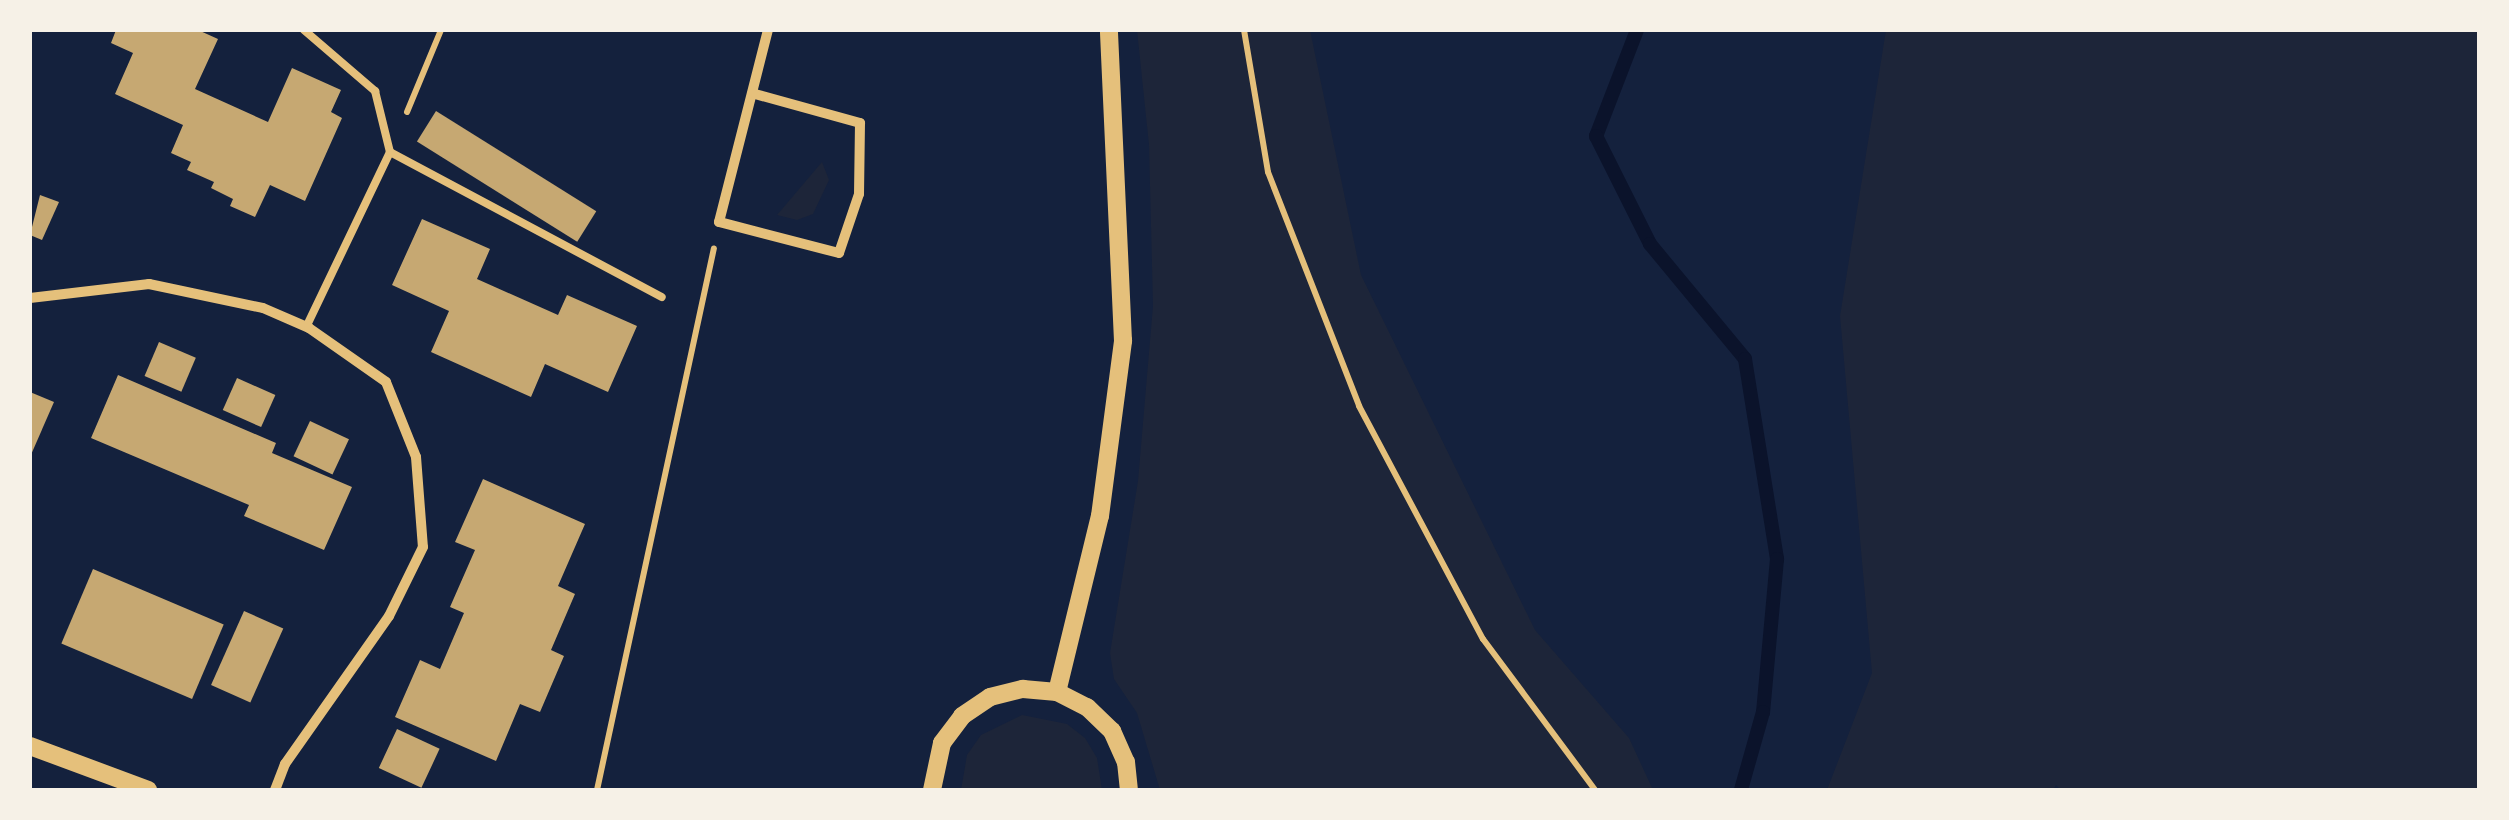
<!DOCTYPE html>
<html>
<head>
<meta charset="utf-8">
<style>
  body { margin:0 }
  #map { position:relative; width:2509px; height:820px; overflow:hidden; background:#14213d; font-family:"Roboto Condensed",sans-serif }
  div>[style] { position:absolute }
  .green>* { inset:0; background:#1d2539 }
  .stream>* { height:14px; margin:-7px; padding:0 7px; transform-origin:7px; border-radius:7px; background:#0b132b }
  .building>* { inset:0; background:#c6a872; transform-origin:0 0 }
  .path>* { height:6px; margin:-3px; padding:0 3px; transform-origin:3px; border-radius:3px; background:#e5c07b }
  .service>* { height:8px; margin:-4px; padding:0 4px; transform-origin:4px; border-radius:4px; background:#e5c07b }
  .minor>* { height:10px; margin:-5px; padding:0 5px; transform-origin:5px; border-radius:5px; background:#e5c07b }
  .tertiary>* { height:18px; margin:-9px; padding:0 9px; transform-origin:9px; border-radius:9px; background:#e5c07b }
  span { translate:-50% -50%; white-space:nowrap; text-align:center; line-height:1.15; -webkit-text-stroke:10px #f6f1e7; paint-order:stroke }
  .frame { position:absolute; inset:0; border:32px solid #f6f1e7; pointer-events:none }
</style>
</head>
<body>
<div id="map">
  <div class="green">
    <i style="clip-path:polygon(1137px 30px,1310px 30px,1361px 275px,1535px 630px,1629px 738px,1653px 790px,1160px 790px,1137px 713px,1114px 679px,1110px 653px,1138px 481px,1153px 306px,1149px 145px)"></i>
    <i style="clip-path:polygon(1886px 30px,2479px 30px,2479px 790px,2061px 790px,2056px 785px,2053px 790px,1827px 790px,1872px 673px,1840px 316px)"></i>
    <i style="clip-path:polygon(822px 162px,829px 180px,813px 214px,797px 220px,777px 215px)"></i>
    <i style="clip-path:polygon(1022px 715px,1067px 724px,1085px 738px,1097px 758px,1102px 790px,961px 790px,967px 755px,981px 735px)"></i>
  </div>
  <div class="stream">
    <i style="left:1637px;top:30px;width:114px;rotate:111.1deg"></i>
    <i style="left:1596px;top:136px;width:121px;rotate:63.4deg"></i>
    <i style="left:1650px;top:244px;width:149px;rotate:50.4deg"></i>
    <i style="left:1745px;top:359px;width:203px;rotate:80.9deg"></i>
    <i style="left:1777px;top:559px;width:154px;rotate:95.2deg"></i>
    <i style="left:1763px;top:712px;width:81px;rotate:105.8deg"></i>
  </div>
  <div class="building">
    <i style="clip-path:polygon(116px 30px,198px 30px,218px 39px,195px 89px,268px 122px,292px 68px,341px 90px,331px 112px,342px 118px,305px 201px,270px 185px,255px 217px,230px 206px,233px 199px,211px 188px,214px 182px,187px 170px,191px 162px,171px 153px,183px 125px,115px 94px,133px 53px,111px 43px)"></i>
    <i style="left:436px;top:111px;width:189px;height:36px;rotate:32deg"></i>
    <i style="clip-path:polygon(40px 195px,59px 202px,42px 240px,30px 235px)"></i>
    <i style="clip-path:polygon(422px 219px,490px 249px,477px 279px,558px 315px,567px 295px,637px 326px,608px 392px,545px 364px,531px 397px,431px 352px,449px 311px,392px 285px)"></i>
    <i style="left:159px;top:342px;width:40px;height:37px;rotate:23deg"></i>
    <i style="clip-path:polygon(118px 375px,276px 443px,272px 453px,352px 487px,324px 550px,244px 516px,249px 505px,91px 438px)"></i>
    <i style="left:237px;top:378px;width:42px;height:35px;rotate:24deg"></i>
    <i style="clip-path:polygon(30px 392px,54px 402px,30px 457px)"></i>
    <i style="left:310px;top:421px;width:43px;height:39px;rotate:25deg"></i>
    <i style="clip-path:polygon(483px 479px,585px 524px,558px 586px,575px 594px,551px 650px,564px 656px,540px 712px,520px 704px,496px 761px,395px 717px,420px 660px,440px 669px,464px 613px,450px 607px,475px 550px,455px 542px)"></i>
    <i style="left:93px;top:569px;width:142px;height:81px;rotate:23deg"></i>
    <i style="left:244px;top:611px;width:43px;height:81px;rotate:24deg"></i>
    <i style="left:397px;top:729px;width:47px;height:43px;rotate:25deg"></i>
  </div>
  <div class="path">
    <i style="left:1244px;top:30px;width:144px;rotate:80.4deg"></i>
    <i style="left:1268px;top:172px;width:251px;rotate:68.7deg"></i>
    <i style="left:1359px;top:406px;width:264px;rotate:62deg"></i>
    <i style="left:1483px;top:639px;width:188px;rotate:53.4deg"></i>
    <i style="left:407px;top:112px;width:89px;rotate:-67.5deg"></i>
    <i style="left:597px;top:790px;width:554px;rotate:-77.82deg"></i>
  </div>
  <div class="service">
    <i style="left:304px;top:30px;width:94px;rotate:40.7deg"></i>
    <i style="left:375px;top:91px;width:63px;rotate:76.2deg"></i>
    <i style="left:390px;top:152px;width:194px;rotate:115.6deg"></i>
    <i style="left:390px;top:152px;width:308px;rotate:28.1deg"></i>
  </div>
  <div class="minor">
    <i style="left:755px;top:94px;width:109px;rotate:15.4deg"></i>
    <i style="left:860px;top:123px;width:71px;rotate:90.8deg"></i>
    <i style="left:859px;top:194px;width:62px;rotate:108.7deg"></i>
    <i style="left:839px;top:253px;width:124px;rotate:-165.5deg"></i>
    <i style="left:719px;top:222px;width:198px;rotate:-75.7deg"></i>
    <i style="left:30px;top:298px;width:120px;rotate:-6.7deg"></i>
    <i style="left:149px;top:284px;width:116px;rotate:11.9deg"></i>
    <i style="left:263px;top:308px;width:50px;rotate:23.5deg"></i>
    <i style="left:309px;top:328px;width:94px;rotate:35deg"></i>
    <i style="left:386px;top:382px;width:81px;rotate:68.2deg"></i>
    <i style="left:416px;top:457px;width:90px;rotate:85.6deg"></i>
    <i style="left:423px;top:547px;width:77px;rotate:116.2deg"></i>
    <i style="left:389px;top:616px;width:181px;rotate:125.1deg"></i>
    <i style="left:285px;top:764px;width:28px;rotate:111deg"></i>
  </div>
  <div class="tertiary">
    <i style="left:1057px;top:692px;width:181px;rotate:-76.3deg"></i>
    <i style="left:1100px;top:516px;width:177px;rotate:-82.5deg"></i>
    <i style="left:1123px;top:341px;width:311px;rotate:-92.6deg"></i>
    <i style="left:30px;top:746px;width:126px;rotate:20.4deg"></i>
    <i style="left:932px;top:790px;width:48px;rotate:-78deg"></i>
    <i style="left:942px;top:743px;width:34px;rotate:-53deg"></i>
    <i style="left:962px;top:716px;width:34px;rotate:-34deg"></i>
    <i style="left:990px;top:697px;width:34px;rotate:-14deg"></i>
    <i style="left:1023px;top:689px;width:34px;rotate:5deg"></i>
    <i style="left:1057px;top:692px;width:34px;rotate:27deg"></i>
    <i style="left:1087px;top:707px;width:35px;rotate:44deg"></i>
    <i style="left:1112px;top:731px;width:34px;rotate:66deg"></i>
    <i style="left:1126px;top:762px;width:28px;rotate:84deg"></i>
  </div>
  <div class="frame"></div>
</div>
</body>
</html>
